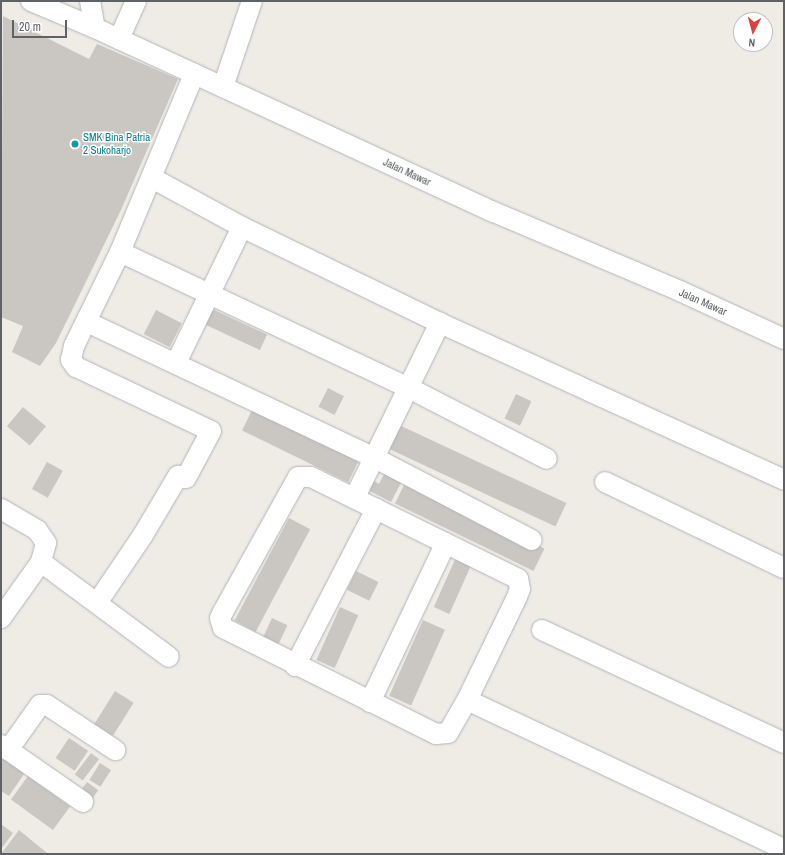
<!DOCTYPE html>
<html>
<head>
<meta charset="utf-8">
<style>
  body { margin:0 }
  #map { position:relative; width:785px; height:855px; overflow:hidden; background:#efece6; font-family:"Archivo Narrow",sans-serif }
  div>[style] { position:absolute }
  .building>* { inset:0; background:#cac7c3; transform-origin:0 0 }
  .roads { filter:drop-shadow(0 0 1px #b1b4b7) drop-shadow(0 0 1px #b1b4b7) }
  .minor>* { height:20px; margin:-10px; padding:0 10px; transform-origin:10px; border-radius:10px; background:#fff }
  .dots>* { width:11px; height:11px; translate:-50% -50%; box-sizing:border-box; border:2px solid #fff; border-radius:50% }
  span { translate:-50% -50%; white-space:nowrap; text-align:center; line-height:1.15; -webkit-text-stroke:3px #fff; paint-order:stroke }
  .culture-label { font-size:11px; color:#0d838f }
  .left { translate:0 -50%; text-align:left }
  .street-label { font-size:11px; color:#5e6265 }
  .frame { position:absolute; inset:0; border:2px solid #5e6265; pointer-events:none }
  .north { position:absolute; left:733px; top:12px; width:40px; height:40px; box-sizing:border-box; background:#fff; border:1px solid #bfc0c1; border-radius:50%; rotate:186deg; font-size:11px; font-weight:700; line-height:16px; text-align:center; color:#5e6265 }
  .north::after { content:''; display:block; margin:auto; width:14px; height:18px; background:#db4240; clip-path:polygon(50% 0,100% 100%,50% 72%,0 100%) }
  .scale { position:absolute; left:12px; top:20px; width:55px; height:18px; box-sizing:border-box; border:2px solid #5e6265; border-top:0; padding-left:5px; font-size:12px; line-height:14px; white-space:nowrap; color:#5e6265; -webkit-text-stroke:3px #fff; paint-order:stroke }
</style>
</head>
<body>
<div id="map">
  <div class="building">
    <i style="clip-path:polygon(3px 16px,89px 59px,97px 44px,178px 79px,121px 210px,56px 343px,40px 366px,12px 352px,23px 326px,1px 317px)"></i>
    <i style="left:210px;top:308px;width:63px;height:17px;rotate:25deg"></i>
    <i style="left:156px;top:310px;width:29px;height:27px;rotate:27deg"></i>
    <i style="left:328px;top:388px;width:18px;height:21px;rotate:27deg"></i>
    <i style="left:516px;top:394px;width:17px;height:27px;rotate:25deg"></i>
    <i style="left:23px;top:407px;width:30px;height:25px;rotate:40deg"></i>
    <i style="left:253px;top:408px;width:118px;height:25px;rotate:26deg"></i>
    <i style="left:397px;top:424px;width:187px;height:26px;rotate:25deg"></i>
    <i style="left:47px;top:462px;width:18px;height:31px;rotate:29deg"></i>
    <i style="clip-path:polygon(385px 472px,402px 481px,391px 502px,366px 489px,371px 479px,379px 484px)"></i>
    <i style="left:406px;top:481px;width:154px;height:25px;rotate:26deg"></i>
    <i style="left:289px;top:518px;width:24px;height:116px;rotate:28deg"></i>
    <i style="left:457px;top:555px;width:17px;height:57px;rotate:24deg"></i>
    <i style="left:356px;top:571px;width:25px;height:21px;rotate:26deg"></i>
    <i style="left:340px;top:607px;width:20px;height:58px;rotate:24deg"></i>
    <i style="left:272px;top:618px;width:17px;height:22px;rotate:25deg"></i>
    <i style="left:423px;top:620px;width:24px;height:83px;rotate:24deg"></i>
    <i style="left:115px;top:691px;width:22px;height:39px;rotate:32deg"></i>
    <i style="left:69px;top:738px;width:23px;height:24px;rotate:34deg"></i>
    <i style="left:91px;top:753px;width:10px;height:27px;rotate:37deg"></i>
    <i style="clip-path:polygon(1px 754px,26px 771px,9px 796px,1px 791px)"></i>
    <i style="left:100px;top:763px;width:13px;height:20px;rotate:32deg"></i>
    <i style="left:28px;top:776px;width:52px;height:29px;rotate:36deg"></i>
    <i style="left:87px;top:782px;width:14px;height:18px;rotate:36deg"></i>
    <i style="clip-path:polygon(1px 824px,13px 833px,1px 849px)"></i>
    <i style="clip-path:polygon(19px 830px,47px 853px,46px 854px,1px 854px)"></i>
  </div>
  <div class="roads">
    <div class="minor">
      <i style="left:31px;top:1px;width:69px;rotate:22.9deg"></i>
      <i style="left:95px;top:28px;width:439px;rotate:24.8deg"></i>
      <i style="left:494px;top:212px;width:202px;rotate:23deg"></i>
      <i style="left:680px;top:291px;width:115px;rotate:24.8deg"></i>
      <i style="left:90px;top:1px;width:27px;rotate:80deg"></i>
      <i style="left:119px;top:39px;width:42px;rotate:-65.9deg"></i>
      <i style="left:223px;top:87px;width:91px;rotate:-71.4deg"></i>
      <i style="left:152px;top:178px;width:102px;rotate:28.6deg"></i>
      <i style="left:242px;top:227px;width:220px;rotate:25.9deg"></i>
      <i style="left:440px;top:323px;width:378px;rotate:24.5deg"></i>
      <i style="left:120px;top:252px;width:317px;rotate:25.2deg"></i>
      <i style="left:407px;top:387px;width:157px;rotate:27.2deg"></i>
      <i style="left:87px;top:322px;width:316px;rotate:25.3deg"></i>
      <i style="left:373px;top:457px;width:179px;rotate:27.6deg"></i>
      <i style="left:176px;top:363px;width:151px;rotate:-64.1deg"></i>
      <i style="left:298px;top:477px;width:13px"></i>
      <i style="left:311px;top:477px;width:231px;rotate:26.2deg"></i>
      <i style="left:518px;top:579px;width:10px;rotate:79deg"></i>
      <i style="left:520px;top:589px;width:9px;rotate:111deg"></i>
      <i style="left:517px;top:597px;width:114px;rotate:115.9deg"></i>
      <i style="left:467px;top:700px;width:38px;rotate:120deg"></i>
      <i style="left:448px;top:733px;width:12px;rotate:175deg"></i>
      <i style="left:436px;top:734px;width:238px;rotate:-153.5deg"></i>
      <i style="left:223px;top:628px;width:10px;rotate:-107deg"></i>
      <i style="left:220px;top:618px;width:7px;rotate:-63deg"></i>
      <i style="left:223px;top:612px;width:154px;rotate:-60.9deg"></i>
      <i style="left:605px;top:482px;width:199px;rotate:25.7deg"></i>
      <i style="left:355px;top:497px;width:194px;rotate:-64deg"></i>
      <i style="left:1px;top:509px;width:42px;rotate:30.3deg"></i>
      <i style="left:37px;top:530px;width:16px;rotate:55deg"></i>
      <i style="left:46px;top:543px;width:20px;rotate:105deg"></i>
      <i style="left:41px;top:562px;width:69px;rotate:125.5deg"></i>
      <i style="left:41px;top:562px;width:159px;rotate:36.6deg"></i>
      <i style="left:97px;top:603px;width:82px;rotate:-55.9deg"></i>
      <i style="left:143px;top:535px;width:69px;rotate:-59.3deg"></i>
      <i style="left:178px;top:476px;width:8px;rotate:14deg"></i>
      <i style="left:186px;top:478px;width:53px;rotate:-62deg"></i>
      <i style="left:211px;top:431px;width:149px;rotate:-154.6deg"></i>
      <i style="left:76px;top:367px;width:9px;rotate:-126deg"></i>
      <i style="left:71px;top:360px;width:14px;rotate:-78deg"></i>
      <i style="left:74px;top:346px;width:105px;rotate:-63.9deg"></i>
      <i style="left:120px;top:252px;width:193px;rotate:-67.4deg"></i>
      <i style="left:542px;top:630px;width:267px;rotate:25deg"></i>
      <i style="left:295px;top:666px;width:177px;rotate:-62.7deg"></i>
      <i style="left:467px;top:700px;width:350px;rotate:25.2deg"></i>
      <i style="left:370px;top:702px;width:176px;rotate:-64.5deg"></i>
      <i style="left:1px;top:745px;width:100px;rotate:34.8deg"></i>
      <i style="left:8px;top:750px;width:55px;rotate:-54.6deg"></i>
      <i style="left:40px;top:705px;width:7px"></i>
      <i style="left:47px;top:705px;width:82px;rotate:33.5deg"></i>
    </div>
  </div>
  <div class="dots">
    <i style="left:75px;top:144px;background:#0f9aa8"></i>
  </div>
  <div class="culture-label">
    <span class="left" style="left:83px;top:144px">SMK Bina Patria<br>2 Sukoharjo</span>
  </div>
  <div class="street-label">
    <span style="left:407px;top:172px;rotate:25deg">Jalan Mawar</span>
    <span style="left:703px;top:302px;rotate:24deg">Jalan Mawar</span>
  </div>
  <div class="frame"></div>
  <div class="north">N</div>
  <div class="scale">20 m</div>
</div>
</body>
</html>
